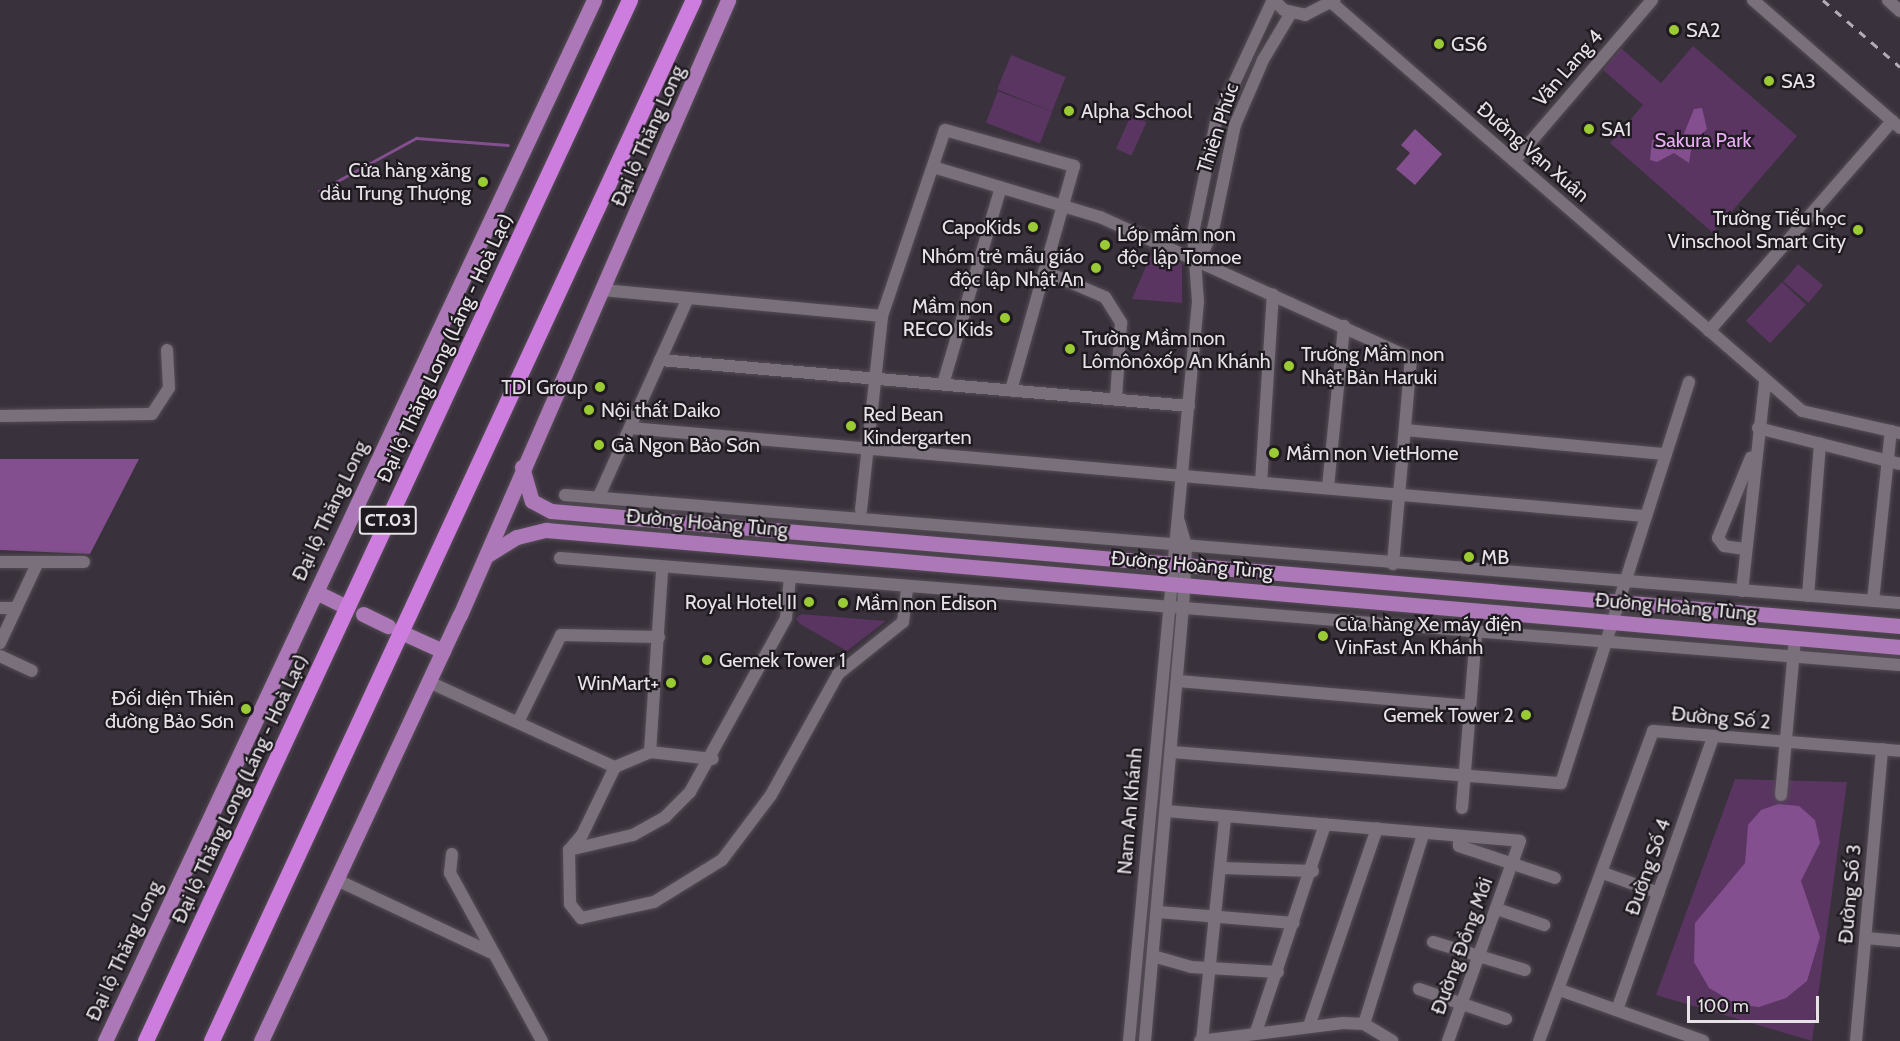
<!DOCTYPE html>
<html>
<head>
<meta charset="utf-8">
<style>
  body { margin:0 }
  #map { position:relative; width:1900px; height:1041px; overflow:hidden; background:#39313b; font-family:Cabin,sans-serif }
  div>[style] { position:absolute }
  .green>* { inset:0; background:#5a3562; transform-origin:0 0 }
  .water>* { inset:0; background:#834f8e }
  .stream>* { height:3px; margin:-1.5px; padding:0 1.5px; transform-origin:1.5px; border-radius:1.5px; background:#834f8e }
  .roads { filter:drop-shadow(0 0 2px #544d55) drop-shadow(0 0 2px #544d55) }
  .minor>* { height:12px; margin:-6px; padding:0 6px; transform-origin:6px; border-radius:6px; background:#7a707c }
  .major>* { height:15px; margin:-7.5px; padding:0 7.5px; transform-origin:7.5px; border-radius:7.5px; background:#ac78b7 }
  .highway>* { height:16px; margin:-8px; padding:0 8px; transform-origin:8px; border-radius:8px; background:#cd7dde }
  .rail>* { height:3px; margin-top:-1.5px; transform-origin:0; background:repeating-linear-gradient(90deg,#b2adb4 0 8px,transparent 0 16px) }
  .dots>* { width:16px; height:16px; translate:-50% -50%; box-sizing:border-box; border:3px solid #1e1a1f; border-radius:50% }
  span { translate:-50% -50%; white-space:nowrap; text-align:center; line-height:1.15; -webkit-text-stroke:4.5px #1e1a1f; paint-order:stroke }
  .shield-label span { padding:2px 4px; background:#1e1a1f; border:2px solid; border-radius:4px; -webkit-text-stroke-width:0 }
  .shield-label { font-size:18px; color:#e7e2e8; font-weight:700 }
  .poi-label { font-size:20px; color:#e7e2e8 }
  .left { translate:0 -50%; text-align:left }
  .right { translate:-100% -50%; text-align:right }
  .street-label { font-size:20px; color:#e7e2e8 }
  .park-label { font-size:20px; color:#e8adf4 }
  .scale { position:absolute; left:1687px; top:996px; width:132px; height:27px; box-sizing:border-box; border:3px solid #e7e2e8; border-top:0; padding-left:8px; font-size:18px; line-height:21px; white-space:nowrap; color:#e7e2e8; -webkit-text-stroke:4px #1e1a1f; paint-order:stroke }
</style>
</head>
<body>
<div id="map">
  <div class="green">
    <i style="clip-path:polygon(1693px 46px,1797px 136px,1713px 233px,1610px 143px,1643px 105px,1603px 70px,1621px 48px,1661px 83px)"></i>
    <i style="left:1011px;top:55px;width:59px;height:37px;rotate:22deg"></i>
    <i style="left:998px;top:91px;width:58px;height:34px;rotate:21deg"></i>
    <i style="left:1131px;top:115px;width:17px;height:37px;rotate:24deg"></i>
    <i style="clip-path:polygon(1153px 250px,1182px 264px,1182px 303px,1132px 299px)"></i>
    <i style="left:1798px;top:264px;width:33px;height:23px;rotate:40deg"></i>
    <i style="left:1782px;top:282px;width:33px;height:53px;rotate:43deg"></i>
    <i style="clip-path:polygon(801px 614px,886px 621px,847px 651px,800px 624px,796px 619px)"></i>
    <i style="clip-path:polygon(1735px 779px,1847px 782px,1812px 1041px,1656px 995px)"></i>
  </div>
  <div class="water">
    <i style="clip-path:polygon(1702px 108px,1707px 129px,1692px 144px,1689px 163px,1674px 153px,1657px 162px,1650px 160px,1652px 140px,1681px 141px,1694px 109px)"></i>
    <i style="clip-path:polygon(1415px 129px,1442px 154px,1415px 185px,1396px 169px,1410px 153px,1401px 145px)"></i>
    <i style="clip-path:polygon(0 459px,139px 459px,90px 554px,0 550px)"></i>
    <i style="clip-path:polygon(1778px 804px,1799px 806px,1815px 820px,1820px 843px,1801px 881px,1820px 937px,1807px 981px,1786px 998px,1759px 1007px,1736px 1004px,1709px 988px,1694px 962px,1695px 923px,1745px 863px,1748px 825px,1761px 810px)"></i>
  </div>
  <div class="stream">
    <i style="left:319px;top:191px;width:111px;rotate:-28.7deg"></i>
    <i style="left:416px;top:138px;width:92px;rotate:4.4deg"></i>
  </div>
  <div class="roads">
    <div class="minor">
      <i style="left:1274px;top:0;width:14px;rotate:45deg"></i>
      <i style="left:1284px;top:10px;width:22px;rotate:13deg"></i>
      <i style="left:1305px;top:15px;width:33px;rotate:-27deg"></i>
      <i style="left:1753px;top:0;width:195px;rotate:41deg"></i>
      <i style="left:1888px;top:0;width:16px;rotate:43deg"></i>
      <i style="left:1332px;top:3px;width:622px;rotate:40.96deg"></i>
      <i style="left:1802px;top:411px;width:100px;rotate:12.7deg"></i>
      <i style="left:1514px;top:161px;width:212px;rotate:-49.4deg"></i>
      <i style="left:933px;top:167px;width:174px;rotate:16.7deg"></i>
      <i style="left:1100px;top:217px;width:341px;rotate:24.4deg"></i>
      <i style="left:1411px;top:358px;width:207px;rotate:95deg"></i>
      <i style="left:1199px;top:261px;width:34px;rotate:-66deg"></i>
      <i style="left:1213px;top:230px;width:107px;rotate:-78.2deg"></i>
      <i style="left:1235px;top:125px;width:71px;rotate:-66.7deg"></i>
      <i style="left:1263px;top:60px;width:55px;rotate:-59.2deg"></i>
      <i style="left:1044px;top:271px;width:66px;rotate:23.1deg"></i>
      <i style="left:1105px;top:297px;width:31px;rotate:58deg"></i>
      <i style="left:1121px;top:323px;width:76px;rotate:93.8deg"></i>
      <i style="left:603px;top:290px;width:280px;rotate:5.3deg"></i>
      <i style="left:1709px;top:331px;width:279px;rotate:-48.9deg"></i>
      <i style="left:660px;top:360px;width:531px;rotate:4.97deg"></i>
      <i style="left:943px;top:384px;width:205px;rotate:-73.6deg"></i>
      <i style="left:0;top:416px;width:152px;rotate:-0.8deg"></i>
      <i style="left:152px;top:414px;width:31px;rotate:-57deg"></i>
      <i style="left:169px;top:388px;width:38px;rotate:-93deg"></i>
      <i style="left:630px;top:428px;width:1019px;rotate:4.96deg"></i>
      <i style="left:1758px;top:428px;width:146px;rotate:14.2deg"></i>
      <i style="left:1405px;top:430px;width:261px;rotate:5.3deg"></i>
      <i style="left:1261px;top:483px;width:189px;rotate:-86.4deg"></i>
      <i style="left:1328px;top:487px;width:162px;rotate:-84.3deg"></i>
      <i style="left:565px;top:495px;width:1339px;rotate:4.63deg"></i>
      <i style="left:599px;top:496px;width:215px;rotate:-65.8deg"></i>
      <i style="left:861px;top:510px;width:195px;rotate:-83.8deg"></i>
      <i style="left:882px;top:316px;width:196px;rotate:-71.3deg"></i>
      <i style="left:945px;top:130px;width:134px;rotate:15.6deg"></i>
      <i style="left:1074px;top:166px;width:233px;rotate:105.7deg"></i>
      <i style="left:1745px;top:549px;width:21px;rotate:-172deg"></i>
      <i style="left:1724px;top:546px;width:10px;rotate:-127deg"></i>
      <i style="left:1718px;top:538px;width:87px;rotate:-67.8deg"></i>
      <i style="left:560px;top:558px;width:1344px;rotate:4.57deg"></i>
      <i style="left:0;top:562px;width:84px"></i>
      <i style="left:1742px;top:591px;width:211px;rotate:-83.7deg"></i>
      <i style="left:1808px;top:596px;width:153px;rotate:-85.5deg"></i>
      <i style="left:1873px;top:601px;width:171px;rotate:-84deg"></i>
      <i style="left:0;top:608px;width:16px"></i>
      <i style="left:0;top:643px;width:89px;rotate:-64.9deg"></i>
      <i style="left:0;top:656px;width:35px;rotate:25deg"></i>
      <i style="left:1178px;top:681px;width:293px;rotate:4.9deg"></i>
      <i style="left:429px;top:682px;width:205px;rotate:24.6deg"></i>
      <i style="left:615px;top:767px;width:38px;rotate:-23deg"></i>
      <i style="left:650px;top:752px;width:63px;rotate:6.3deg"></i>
      <i style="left:518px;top:722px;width:97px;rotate:-63.7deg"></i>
      <i style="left:561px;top:635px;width:98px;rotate:1.2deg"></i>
      <i style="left:650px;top:752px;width:182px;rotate:-86.2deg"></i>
      <i style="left:1172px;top:752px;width:390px;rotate:4.6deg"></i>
      <i style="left:1561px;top:783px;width:421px;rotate:-72.3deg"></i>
      <i style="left:615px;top:767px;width:76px;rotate:115.9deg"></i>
      <i style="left:582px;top:835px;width:20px;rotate:131deg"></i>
      <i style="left:569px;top:850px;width:54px;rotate:88.9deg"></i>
      <i style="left:570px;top:904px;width:18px;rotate:52deg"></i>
      <i style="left:581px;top:918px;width:75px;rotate:-12.4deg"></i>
      <i style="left:654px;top:902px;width:80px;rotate:-31.7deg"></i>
      <i style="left:722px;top:860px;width:81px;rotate:-53deg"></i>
      <i style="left:771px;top:795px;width:138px;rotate:-61deg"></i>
      <i style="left:838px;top:674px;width:83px;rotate:-38.7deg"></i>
      <i style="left:903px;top:622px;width:35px;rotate:-83deg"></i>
      <i style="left:1781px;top:795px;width:158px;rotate:-84.9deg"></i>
      <i style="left:1462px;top:808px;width:174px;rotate:-85.4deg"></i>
      <i style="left:1166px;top:811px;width:355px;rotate:4.8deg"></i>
      <i style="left:1520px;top:841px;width:213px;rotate:109.8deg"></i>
      <i style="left:1459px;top:837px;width:9px;rotate:90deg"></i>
      <i style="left:1459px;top:846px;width:101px;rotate:18.4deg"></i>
      <i style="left:569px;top:850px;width:66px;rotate:-13.2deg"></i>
      <i style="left:633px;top:835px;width:37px;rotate:-29deg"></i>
      <i style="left:665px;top:817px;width:35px;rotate:-45deg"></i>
      <i style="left:690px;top:792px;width:199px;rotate:-61.1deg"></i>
      <i style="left:786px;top:618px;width:41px;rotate:-84.4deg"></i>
      <i style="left:452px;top:854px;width:19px;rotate:96deg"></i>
      <i style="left:450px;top:873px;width:192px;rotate:61.3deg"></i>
      <i style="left:1221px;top:868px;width:92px;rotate:1.9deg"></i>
      <i style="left:1603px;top:873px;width:59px;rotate:19.7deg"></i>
      <i style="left:337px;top:880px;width:169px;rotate:25.2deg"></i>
      <i style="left:1497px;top:909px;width:50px;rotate:18.8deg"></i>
      <i style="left:1158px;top:912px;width:136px;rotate:4.6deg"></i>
      <i style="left:1866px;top:938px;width:34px;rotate:5deg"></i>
      <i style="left:1433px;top:942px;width:96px;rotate:16.9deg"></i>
      <i style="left:1153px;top:956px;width:40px;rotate:16deg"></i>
      <i style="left:1191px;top:967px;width:87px;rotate:3.3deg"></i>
      <i style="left:1419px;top:989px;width:92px;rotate:19deg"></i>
      <i style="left:1560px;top:990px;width:152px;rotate:19.6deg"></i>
      <i style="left:1617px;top:1010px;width:289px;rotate:-70.6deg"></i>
      <i style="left:1310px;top:1023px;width:206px;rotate:-71deg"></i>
      <i style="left:1364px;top:1024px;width:198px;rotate:-72.7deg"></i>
      <i style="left:1256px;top:1032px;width:219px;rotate:-71.6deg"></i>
      <i style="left:1129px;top:1041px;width:742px;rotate:-84.67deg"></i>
      <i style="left:1198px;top:302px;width:69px;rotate:-94.1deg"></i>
      <i style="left:1193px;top:233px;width:113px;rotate:-78.3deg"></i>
      <i style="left:1216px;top:122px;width:135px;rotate:-65deg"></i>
      <i style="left:1145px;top:1041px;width:433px;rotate:-85deg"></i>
      <i style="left:1183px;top:610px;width:64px;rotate:-87.3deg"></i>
      <i style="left:1186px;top:546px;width:25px;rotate:-106deg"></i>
      <i style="left:1200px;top:1041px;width:144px;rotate:-7.2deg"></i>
      <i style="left:1343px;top:1023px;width:21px;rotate:3deg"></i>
      <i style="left:1364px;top:1024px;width:33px;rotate:31deg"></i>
      <i style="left:1202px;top:1041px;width:224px;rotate:-84.1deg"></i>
      <i style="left:1539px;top:1041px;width:330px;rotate:-69.8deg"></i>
      <i style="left:1653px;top:731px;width:248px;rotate:4.6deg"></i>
      <i style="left:1856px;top:1041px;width:293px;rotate:-84.9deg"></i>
    </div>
    <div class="major">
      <i style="left:522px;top:467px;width:35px;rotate:74deg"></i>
      <i style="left:532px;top:501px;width:21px;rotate:28deg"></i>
      <i style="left:551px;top:511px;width:1354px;rotate:4.87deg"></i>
      <i style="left:486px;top:556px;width:36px;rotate:-32deg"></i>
      <i style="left:517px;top:537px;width:30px;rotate:-14deg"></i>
      <i style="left:546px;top:530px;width:1359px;rotate:4.94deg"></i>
      <i style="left:316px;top:592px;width:30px;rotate:26deg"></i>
      <i style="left:363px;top:614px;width:28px;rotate:26deg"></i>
      <i style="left:403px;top:633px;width:44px;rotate:24.2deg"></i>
      <i style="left:105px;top:1041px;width:1150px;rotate:-64.84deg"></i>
      <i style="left:261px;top:1041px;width:470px;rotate:-65deg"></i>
      <i style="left:460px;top:615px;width:671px;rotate:-66.45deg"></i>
    </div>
    <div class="highway">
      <i style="left:146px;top:1041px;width:1148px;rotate:-65.06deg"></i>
      <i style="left:212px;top:1041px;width:1147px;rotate:-65.16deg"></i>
    </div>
  </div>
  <div class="rail">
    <i style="left:1823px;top:0;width:102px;rotate:41deg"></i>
  </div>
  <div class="dots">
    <i style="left:1674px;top:30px;background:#9acb34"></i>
    <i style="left:1439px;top:44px;background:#9acb34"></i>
    <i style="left:1769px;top:81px;background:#9acb34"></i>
    <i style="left:1069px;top:111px;background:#9acb34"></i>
    <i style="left:1589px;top:129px;background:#9acb34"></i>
    <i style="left:483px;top:182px;background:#9acb34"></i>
    <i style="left:1033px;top:227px;background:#9acb34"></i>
    <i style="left:1858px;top:230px;background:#9acb34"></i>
    <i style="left:1105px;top:245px;background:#9acb34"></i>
    <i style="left:1096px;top:268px;background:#9acb34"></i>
    <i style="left:1005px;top:318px;background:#9acb34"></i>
    <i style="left:1070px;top:349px;background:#9acb34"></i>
    <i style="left:1289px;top:366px;background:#9acb34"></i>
    <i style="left:600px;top:387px;background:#9acb34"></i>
    <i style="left:589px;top:410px;background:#9acb34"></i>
    <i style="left:851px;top:426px;background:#9acb34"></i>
    <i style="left:599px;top:445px;background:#9acb34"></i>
    <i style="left:1274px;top:453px;background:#9acb34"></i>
    <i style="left:1469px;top:557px;background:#9acb34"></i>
    <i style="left:809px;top:602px;background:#9acb34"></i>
    <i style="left:843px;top:603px;background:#9acb34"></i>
    <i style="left:1323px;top:636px;background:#9acb34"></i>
    <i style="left:707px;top:660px;background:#9acb34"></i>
    <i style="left:671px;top:683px;background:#9acb34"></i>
    <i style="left:246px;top:709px;background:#9acb34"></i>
    <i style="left:1526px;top:715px;background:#9acb34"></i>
  </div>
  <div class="shield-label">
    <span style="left:388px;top:520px">CT.03</span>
  </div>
  <div class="poi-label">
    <span class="left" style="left:1686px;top:30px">SA2</span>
    <span class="left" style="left:1451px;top:44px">GS6</span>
    <span class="left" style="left:1781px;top:81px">SA3</span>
    <span class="left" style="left:1081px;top:111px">Alpha School</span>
    <span class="left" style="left:1601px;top:129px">SA1</span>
    <span class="right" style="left:471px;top:182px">Cửa hàng xăng<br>dầu Trung Thượng</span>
    <span class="right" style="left:1846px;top:230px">Trường Tiểu học<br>Vinschool Smart City</span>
    <span class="right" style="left:1021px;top:227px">CapoKids</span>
    <span class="left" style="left:1117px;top:246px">Lớp mầm non<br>độc lập Tomoe</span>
    <span class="right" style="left:1084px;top:268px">Nhóm trẻ mẫu giáo<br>độc lập Nhật An</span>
    <span class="right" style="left:993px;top:318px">Mầm non<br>RECO Kids</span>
    <span class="left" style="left:1082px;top:350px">Trường Mầm non<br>Lômônôxốp An Khánh</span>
    <span class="left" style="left:1301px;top:366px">Trường Mầm non<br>Nhật Bản Haruki</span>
    <span class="right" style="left:588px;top:387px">TDI Group</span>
    <span class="left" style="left:601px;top:410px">Nội thất Daiko</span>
    <span class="left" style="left:863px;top:426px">Red Bean<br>Kindergarten</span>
    <span class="left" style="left:611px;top:445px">Gà Ngon Bảo Sơn</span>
    <span class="left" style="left:1286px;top:453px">Mầm non VietHome</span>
    <span class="left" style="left:1481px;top:557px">MB</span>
    <span class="right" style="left:797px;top:602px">Royal Hotel II</span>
    <span class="left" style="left:855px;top:603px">Mầm non Edison</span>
    <span class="left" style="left:1335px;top:636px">Cửa hàng Xe máy điện<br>VinFast An Khánh</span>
    <span class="left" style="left:719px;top:660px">Gemek Tower 1</span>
    <span class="right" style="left:659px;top:683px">WinMart+</span>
    <span class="right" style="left:234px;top:710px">Đối diện Thiên<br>đường Bảo Sơn</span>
    <span class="right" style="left:1514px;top:715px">Gemek Tower 2</span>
  </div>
  <div class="street-label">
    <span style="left:1568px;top:68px;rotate:-49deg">Văn Lang 4</span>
    <span style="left:1218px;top:128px;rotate:-72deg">Thiên Phúc</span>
    <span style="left:648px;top:136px;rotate:-66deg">Đại lộ Thăng Long</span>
    <span style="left:1533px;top:152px;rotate:41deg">Đường Vạn Xuân</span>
    <span style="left:445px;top:348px;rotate:-65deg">Đại lộ Thăng Long (Láng - Hoà Lạc)</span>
    <span style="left:330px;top:511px;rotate:-65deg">Đại lộ Thăng Long</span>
    <span style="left:707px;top:523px;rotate:5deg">Đường Hoàng Tùng</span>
    <span style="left:1192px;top:565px;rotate:5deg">Đường Hoàng Tùng</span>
    <span style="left:1676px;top:607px;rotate:5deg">Đường Hoàng Tùng</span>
    <span style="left:1721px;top:718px;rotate:5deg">Đường Số 2</span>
    <span style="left:240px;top:789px;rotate:-65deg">Đại lộ Thăng Long (Láng - Hoà Lạc)</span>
    <span style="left:1130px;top:811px;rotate:-85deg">Nam An Khánh</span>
    <span style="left:1648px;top:867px;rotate:-71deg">Đường Số 4</span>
    <span style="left:1850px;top:894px;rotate:-85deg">Đường Số 3</span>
    <span style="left:1462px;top:946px;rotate:-70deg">Đường Đồng Mới</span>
    <span style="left:124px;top:951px;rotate:-65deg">Đại lộ Thăng Long</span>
  </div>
  <div class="park-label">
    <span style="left:1703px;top:140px">Sakura Park</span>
  </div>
  <div class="scale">100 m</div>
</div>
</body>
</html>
